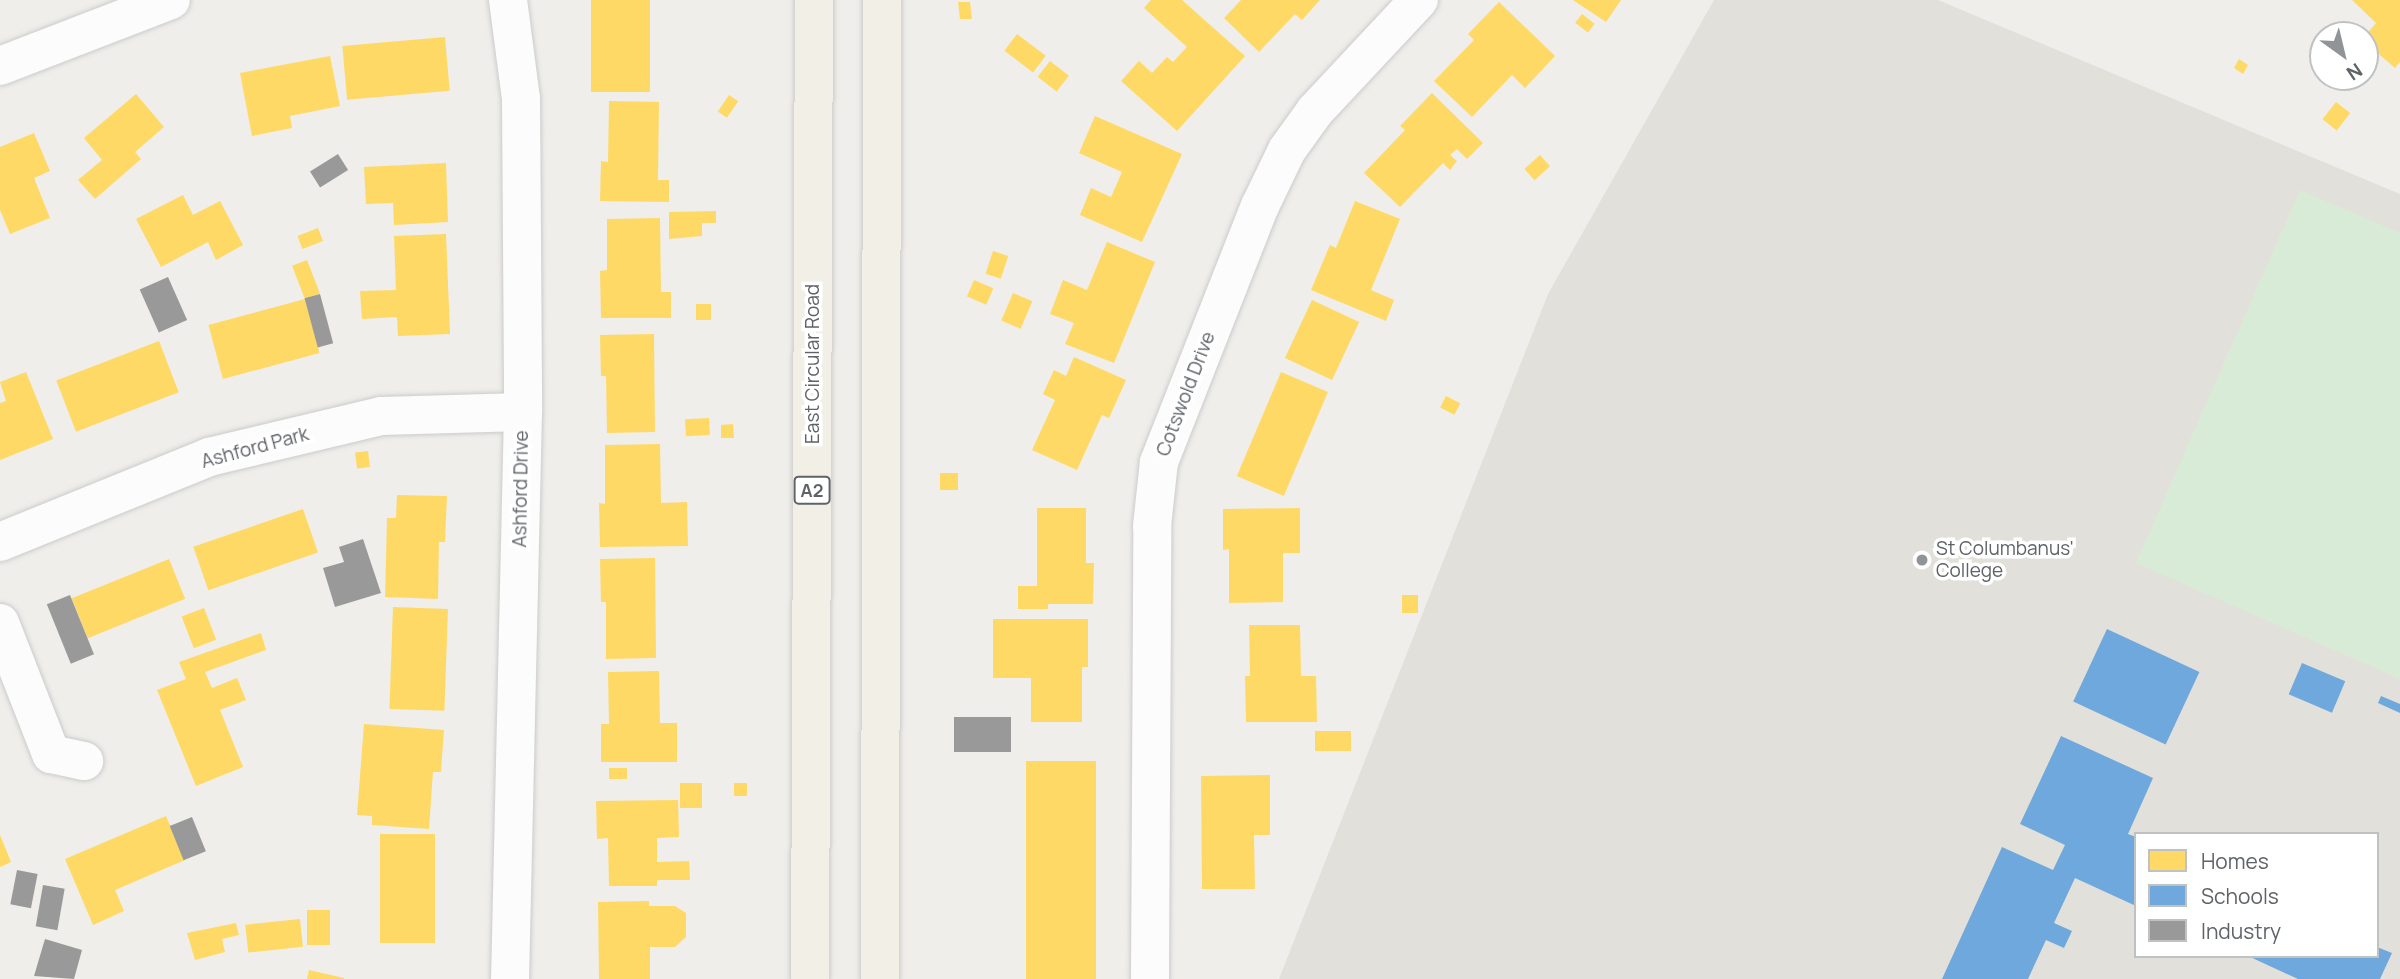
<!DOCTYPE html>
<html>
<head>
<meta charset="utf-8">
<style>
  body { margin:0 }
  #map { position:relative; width:2400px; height:979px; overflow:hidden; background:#efeeea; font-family:Manrope,sans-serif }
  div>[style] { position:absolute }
  .education>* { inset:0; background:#e2e0da }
  .green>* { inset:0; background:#d8ebd6 }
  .homes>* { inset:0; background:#ffd966; transform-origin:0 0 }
  .schools>* { inset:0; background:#6fa8dc; transform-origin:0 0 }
  .industry>* { inset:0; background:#999; transform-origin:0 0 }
  .roads { filter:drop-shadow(0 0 2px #cbcccc) drop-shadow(0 0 2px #cbcccc) }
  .minor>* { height:38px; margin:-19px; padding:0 19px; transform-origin:19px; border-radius:19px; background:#fdfcfc }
  .trunk>* { height:38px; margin:-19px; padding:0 19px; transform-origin:19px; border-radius:19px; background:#f2f0e6 }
  .dots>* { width:19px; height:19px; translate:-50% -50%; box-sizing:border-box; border:4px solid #fff; border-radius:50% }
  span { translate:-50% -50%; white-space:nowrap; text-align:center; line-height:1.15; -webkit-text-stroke:7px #fff; paint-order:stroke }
  .shield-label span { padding:2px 5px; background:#fff; border:2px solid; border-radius:5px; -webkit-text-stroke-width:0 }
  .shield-label { font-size:18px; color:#5f6368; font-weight:700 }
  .street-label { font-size:19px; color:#5f6368 }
  .poi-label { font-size:19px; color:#5f6368 }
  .left { translate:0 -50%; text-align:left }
  .legend { position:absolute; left:2134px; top:832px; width:245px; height:126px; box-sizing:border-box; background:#fff; border:2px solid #bfc1c3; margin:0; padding:9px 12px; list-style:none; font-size:21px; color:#5f6368 }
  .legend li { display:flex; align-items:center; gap:14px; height:35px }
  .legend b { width:35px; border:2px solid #bfc1c3 }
  .north { position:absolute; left:2309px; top:21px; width:70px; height:70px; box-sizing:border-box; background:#fff; border:2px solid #bfc1c3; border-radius:50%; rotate:146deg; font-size:19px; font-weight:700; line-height:28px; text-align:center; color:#5f6368 }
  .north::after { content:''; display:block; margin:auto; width:24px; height:32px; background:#919496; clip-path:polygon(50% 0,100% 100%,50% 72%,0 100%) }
</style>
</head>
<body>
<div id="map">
  <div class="education">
    <i style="clip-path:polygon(evenodd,1714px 0,1938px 0,2400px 194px,2400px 979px,1279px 979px,1548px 294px,1714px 0,2136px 834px,2377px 834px,2377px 956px,2136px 956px,2136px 834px)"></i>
  </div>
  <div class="green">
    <i style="clip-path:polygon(2300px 190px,2400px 233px,2400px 679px,2136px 563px)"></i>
  </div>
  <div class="homes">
    <i style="left:591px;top:0;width:59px;height:92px"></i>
    <i style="clip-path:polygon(1151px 0,1182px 0,1245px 56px,1177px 131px,1121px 81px,1139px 61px,1152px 73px,1167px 57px,1173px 62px,1187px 47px,1144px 8px)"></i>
    <i style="clip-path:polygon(1241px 0,1320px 0,1302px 20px,1295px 14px,1259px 52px,1224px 18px)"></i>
    <i style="clip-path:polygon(1573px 0,1621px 0,1606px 22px)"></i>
    <i style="clip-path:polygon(2352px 0,2400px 0,2400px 62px,2395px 68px,2365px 42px,2365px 36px,2376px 23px)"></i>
    <i style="clip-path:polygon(958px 2px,970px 2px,972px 19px,960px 19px)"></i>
    <i style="clip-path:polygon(1499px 2px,1555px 56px,1525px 88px,1512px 75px,1472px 117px,1434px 81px,1474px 40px,1468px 34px)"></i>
    <i style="left:1582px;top:14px;width:16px;height:11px;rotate:38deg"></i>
    <i style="left:1017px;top:34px;width:36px;height:21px;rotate:37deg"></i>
    <i style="left:445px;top:37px;width:54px;height:103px;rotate:85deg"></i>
    <i style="clip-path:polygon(330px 56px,340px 106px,290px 116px,292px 128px,252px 136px,240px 73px)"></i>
    <i style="clip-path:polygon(2239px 59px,2248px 65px,2243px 74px,2234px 68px)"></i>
    <i style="left:1050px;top:61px;width:24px;height:20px;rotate:38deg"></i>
    <i style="clip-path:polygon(1432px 93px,1483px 143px,1467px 159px,1457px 149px,1450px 155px,1457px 161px,1450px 170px,1443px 163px,1400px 207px,1364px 173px,1405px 130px,1400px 126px)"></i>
    <i style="clip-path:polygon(136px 94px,164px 127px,135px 152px,141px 159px,95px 199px,78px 180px,102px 160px,84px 138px)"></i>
    <i style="left:729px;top:95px;width:11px;height:20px;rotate:34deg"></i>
    <i style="clip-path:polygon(609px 101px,659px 102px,658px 180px,669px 180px,669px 202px,600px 201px,601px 161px,608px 162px)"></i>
    <i style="left:2336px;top:102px;width:18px;height:22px;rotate:38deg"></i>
    <i style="clip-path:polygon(1095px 116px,1182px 154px,1142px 242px,1080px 215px,1091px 188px,1111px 197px,1122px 172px,1079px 153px)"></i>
    <i style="clip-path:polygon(34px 133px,50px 171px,34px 178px,50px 218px,10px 234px,0 210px,0 147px)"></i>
    <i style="left:1540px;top:155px;width:15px;height:21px;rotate:48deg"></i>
    <i style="clip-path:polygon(446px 163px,448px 222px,394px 225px,393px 203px,366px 204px,364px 167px)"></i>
    <i style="clip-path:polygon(183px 195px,193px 215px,220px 201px,243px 245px,216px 260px,208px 242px,161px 267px,136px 219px)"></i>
    <i style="clip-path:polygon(1355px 201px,1400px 219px,1371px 290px,1394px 300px,1386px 321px,1311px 290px,1330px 245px,1336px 248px)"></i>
    <i style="clip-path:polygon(716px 211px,716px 223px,702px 223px,702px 236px,669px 239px,669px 212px)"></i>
    <i style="clip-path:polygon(660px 218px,661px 292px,671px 292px,671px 318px,601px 318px,600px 271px,607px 270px,607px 219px)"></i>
    <i style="left:318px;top:228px;width:14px;height:22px;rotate:69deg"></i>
    <i style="clip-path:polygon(446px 234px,450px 334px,398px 336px,397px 317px,362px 319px,360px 291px,396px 290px,394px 236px)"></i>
    <i style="clip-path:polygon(1107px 242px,1155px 262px,1114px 363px,1065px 344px,1074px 323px,1050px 314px,1063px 280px,1087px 290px)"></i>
    <i style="left:993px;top:251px;width:16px;height:24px;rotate:18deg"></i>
    <i style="left:307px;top:260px;width:36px;height:16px;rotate:69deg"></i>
    <i style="left:974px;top:280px;width:21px;height:18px;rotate:23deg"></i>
    <i style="left:1013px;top:293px;width:21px;height:30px;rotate:23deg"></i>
    <i style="left:305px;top:299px;width:56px;height:100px;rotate:75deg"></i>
    <i style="left:1312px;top:300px;width:52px;height:64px;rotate:25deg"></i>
    <i style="left:696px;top:304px;width:15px;height:16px"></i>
    <i style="clip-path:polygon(654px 334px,655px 432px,607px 433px,606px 376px,601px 376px,600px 335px)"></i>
    <i style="left:159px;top:341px;width:55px;height:110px;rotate:69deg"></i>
    <i style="clip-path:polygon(1074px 357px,1126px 380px,1109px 418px,1102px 415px,1077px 470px,1032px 450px,1055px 400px,1043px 394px,1054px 370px,1066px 376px)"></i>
    <i style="clip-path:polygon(26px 372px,53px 439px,0 460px,0 403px,6px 401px,0 382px)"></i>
    <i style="left:1281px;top:372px;width:51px;height:113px;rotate:23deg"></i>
    <i style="left:1446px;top:396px;width:16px;height:13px;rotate:27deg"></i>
    <i style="left:709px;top:418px;width:17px;height:24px;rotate:87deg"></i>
    <i style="clip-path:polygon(733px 424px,734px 438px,721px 438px,721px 425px)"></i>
    <i style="clip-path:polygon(660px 444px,661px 503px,687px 502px,688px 546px,600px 547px,599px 503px,605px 504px,605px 445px)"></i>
    <i style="left:368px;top:451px;width:16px;height:13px;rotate:83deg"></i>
    <i style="left:940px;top:473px;width:18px;height:17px"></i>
    <i style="clip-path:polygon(397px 495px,447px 496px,445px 542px,439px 542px,438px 599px,385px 597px,387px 518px,396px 518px)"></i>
    <i style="clip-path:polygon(1037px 508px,1086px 508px,1086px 563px,1094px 563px,1093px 604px,1048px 604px,1048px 609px,1018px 609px,1018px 586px,1037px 586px)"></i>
    <i style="clip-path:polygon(1300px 508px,1300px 553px,1283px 553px,1283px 602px,1229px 603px,1229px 549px,1223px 550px,1223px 509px)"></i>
    <i style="left:303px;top:509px;width:46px;height:116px;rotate:71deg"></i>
    <i style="clip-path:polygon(655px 558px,656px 658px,606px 659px,606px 602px,601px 602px,600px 559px)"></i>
    <i style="left:169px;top:559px;width:43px;height:105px;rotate:68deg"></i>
    <i style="left:1402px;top:595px;width:16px;height:18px"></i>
    <i style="left:393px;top:607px;width:55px;height:102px;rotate:2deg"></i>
    <i style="left:204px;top:608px;width:34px;height:24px;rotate:69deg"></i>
    <i style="clip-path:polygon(993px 619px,1088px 619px,1088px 667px,1082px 667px,1082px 722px,1031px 722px,1031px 678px,993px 678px)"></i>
    <i style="clip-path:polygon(1249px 625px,1300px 625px,1301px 676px,1316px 676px,1317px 722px,1246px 722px,1245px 676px,1250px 676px)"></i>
    <i style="clip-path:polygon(261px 633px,266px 650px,205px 672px,212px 688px,237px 678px,246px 700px,220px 710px,243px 767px,196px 786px,157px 690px,186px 679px,179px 662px)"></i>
    <i style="clip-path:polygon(659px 671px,660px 723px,677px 723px,677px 762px,601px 762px,601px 724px,609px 724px,608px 672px)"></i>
    <i style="clip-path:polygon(364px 724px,444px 730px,441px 772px,433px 772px,429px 829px,372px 825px,372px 816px,357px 815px)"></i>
    <i style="left:1315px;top:731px;width:36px;height:20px"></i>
    <i style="left:1026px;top:761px;width:70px;height:218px"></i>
    <i style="left:609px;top:768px;width:18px;height:11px"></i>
    <i style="clip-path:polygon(1270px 775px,1270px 835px,1254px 835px,1255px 889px,1202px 889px,1201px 776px)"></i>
    <i style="left:680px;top:783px;width:22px;height:25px"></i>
    <i style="left:734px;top:783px;width:13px;height:13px"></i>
    <i style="clip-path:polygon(678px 800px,679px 837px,657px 838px,657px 862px,689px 861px,690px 880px,657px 880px,657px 886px,609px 886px,608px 838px,597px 839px,596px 801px)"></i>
    <i style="clip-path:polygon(166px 816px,185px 860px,115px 890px,124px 911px,93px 925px,65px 859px)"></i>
    <i style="left:380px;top:834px;width:55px;height:109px"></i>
    <i style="clip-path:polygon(0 835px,11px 862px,0 867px)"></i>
    <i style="clip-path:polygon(649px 901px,649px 906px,675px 906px,686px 913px,686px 937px,675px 947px,650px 947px,650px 979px,599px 979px,598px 902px)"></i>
    <i style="left:307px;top:910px;width:23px;height:35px"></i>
    <i style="left:300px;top:919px;width:28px;height:55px;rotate:84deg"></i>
    <i style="clip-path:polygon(236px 923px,239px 935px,222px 939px,225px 952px,195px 960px,187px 933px)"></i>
    <i style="clip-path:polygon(309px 970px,344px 978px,344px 979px,307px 979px)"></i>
  </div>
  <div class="schools">
    <i style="left:2107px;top:629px;width:102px;height:80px;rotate:25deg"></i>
    <i style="left:2302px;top:663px;width:47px;height:34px;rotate:23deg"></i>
    <i style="clip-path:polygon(2381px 696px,2400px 704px,2400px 713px,2378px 703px)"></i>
    <i style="clip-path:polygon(2061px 736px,2153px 778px,2128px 834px,2136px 837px,2136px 906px,2075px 878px,2054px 923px,2072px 931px,2064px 948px,2046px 940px,2028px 979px,1942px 979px,2002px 847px,2053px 870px,2065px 845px,2020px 824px)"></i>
    <i style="clip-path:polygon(2377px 947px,2392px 953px,2380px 979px,2298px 979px,2248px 956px,2377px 956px)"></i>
  </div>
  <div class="industry">
    <i style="left:338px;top:154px;width:19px;height:33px;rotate:58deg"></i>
    <i style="left:168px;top:277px;width:47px;height:31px;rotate:66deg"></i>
    <i style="left:320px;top:294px;width:51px;height:16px;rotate:75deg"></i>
    <i style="clip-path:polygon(363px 539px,381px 593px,335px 607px,323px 568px,344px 562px,339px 547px)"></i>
    <i style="left:70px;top:595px;width:64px;height:25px;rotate:68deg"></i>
    <i style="left:954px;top:717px;width:57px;height:35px"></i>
    <i style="left:192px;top:817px;width:37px;height:24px;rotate:68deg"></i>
    <i style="left:17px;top:870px;width:21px;height:35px;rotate:11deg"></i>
    <i style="left:43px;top:885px;width:22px;height:42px;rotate:10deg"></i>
    <i style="clip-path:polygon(45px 939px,82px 950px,74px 979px,34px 976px)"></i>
  </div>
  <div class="roads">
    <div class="minor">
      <i style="left:508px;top:0;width:100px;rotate:82.5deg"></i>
      <i style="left:521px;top:99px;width:313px;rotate:89.6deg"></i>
      <i style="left:523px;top:412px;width:567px;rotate:91.31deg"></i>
      <i style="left:0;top:66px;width:183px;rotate:-21.1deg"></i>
      <i style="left:0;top:542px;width:226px;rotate:-22.1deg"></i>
      <i style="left:209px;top:457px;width:177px;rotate:-13.4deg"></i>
      <i style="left:381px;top:416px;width:142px;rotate:-1.6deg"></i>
      <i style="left:0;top:623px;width:141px;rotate:68.7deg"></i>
      <i style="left:51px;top:754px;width:34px;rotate:12deg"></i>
      <i style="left:1150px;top:979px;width:453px;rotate:-89.7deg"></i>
      <i style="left:1152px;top:526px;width:64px;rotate:-83.8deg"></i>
      <i style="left:1159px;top:462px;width:275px;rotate:-68.5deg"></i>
      <i style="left:1260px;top:206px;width:62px;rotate:-64.3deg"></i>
      <i style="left:1287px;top:150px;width:48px;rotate:-54.3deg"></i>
      <i style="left:1315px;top:111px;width:152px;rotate:-46.9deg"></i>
    </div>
    <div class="trunk">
      <i style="left:810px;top:979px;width:979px;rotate:-89.77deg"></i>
      <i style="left:880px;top:979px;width:979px;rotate:-89.88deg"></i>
    </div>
  </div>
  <div class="dots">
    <i style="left:1922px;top:560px;background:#919496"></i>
  </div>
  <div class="shield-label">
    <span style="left:812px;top:490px">A2</span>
  </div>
  <div class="street-label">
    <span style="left:813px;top:364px;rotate:-90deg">East Circular Road</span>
    <span style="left:1186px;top:394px;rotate:-69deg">Cotswold Drive</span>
    <span style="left:255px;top:448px;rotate:-15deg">Ashford Park</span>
    <span style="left:521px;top:489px;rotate:-89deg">Ashford Drive</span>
  </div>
  <div class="poi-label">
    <span class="left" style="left:1936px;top:560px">St Columbanus'<br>College</span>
  </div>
  <ul class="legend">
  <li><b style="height:19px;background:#ffd966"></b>Homes</li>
  <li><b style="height:19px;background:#6fa8dc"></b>Schools</li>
  <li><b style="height:19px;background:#999"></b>Industry</li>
  </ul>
  <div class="north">N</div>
</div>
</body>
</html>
